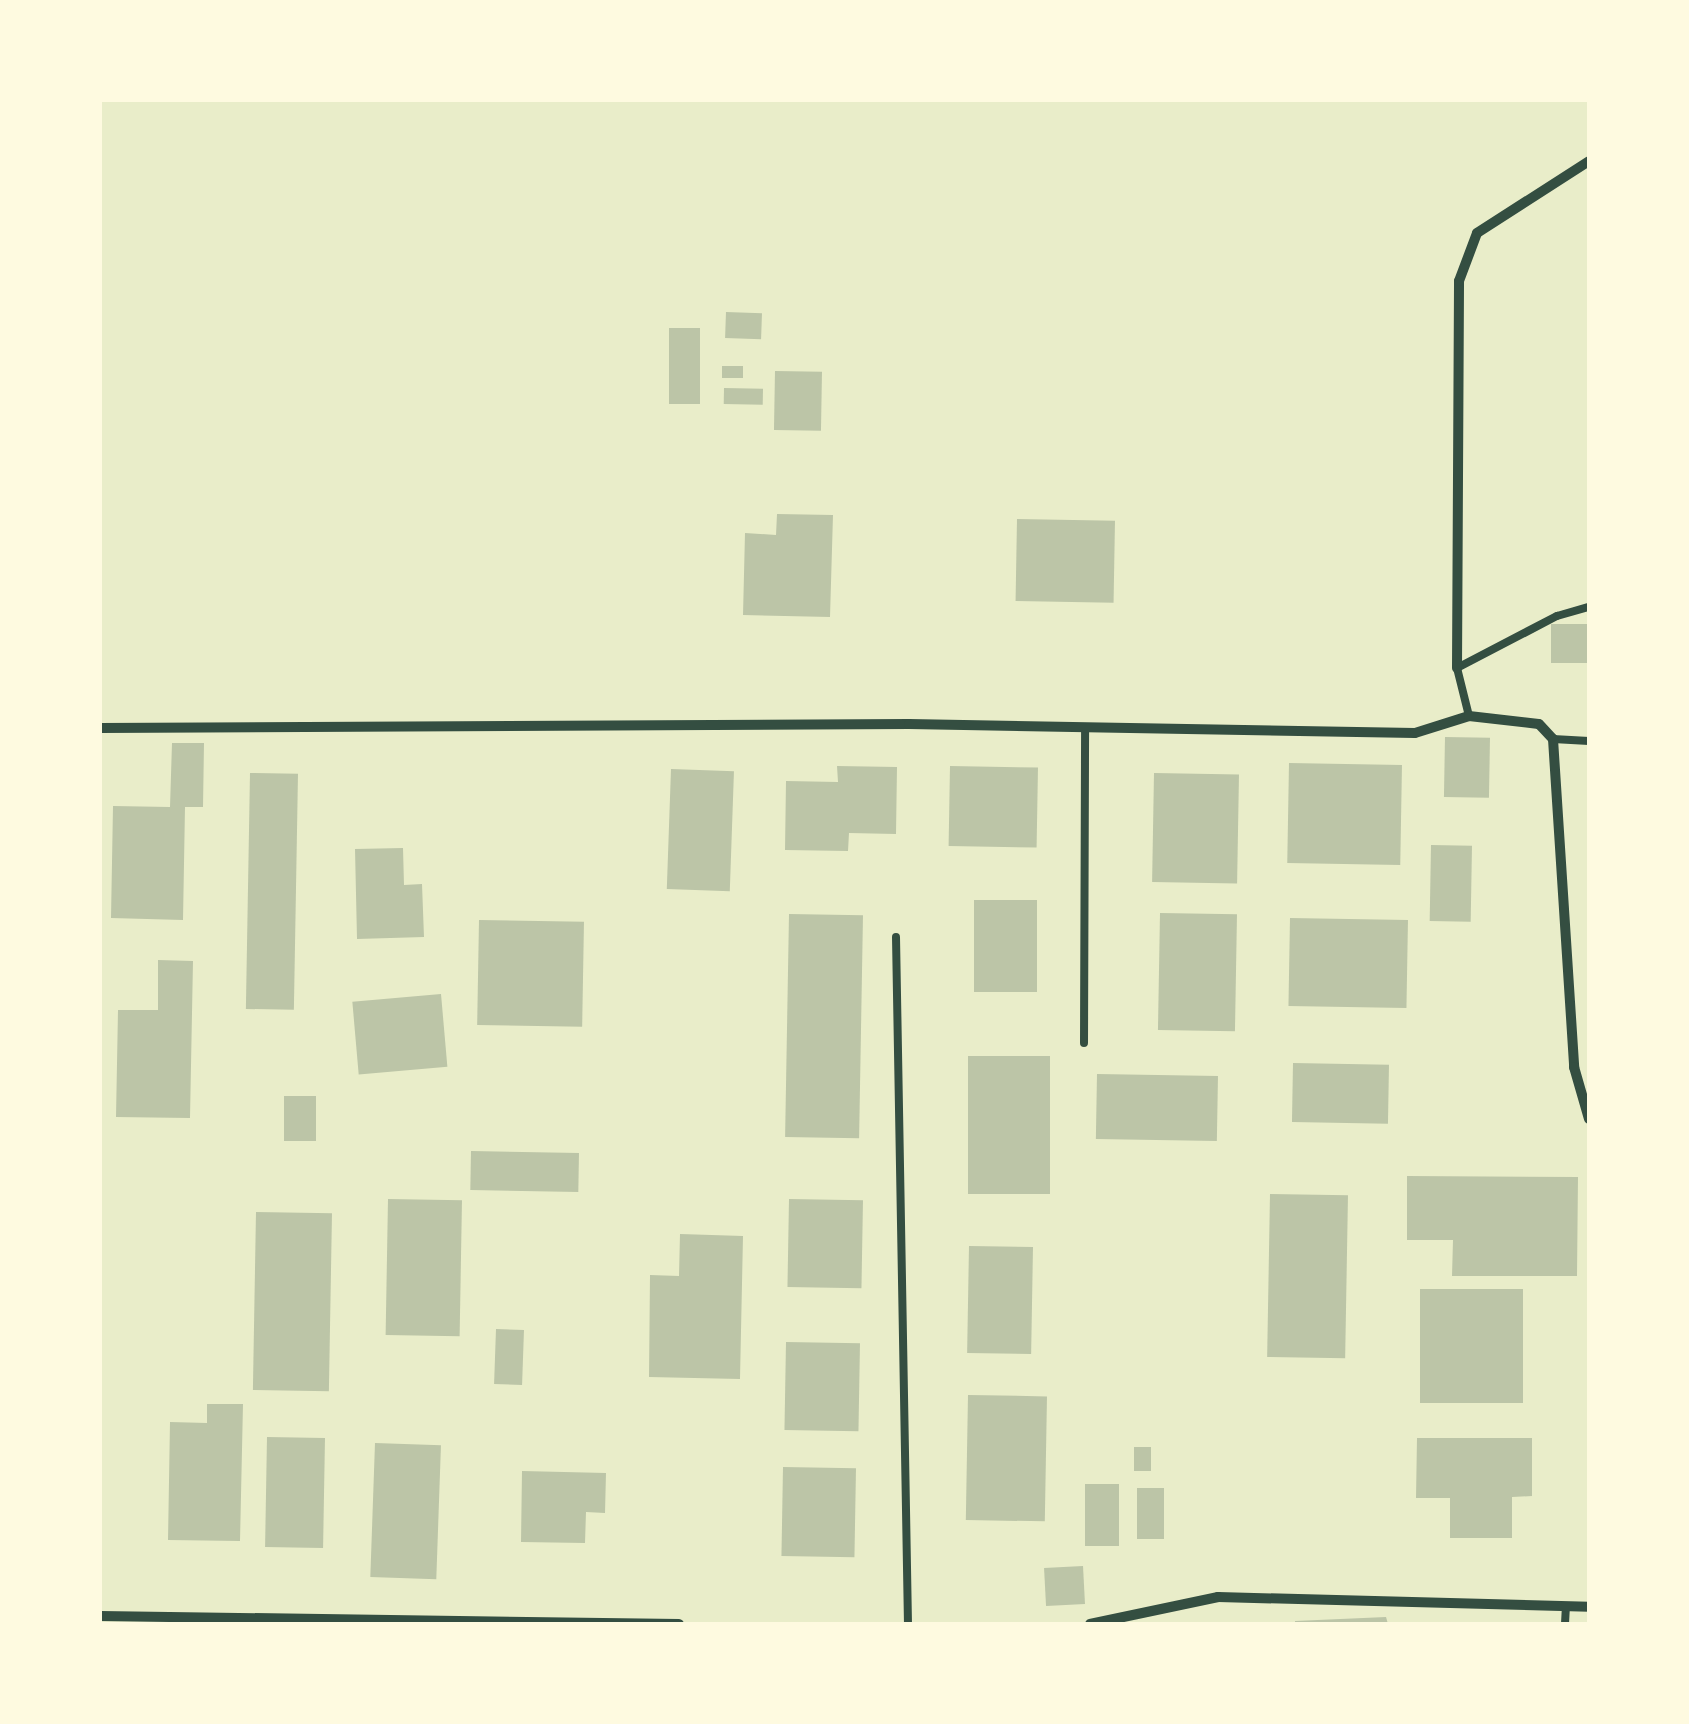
<!DOCTYPE html>
<html>
<head>
<meta charset="utf-8">
<style>
  body { margin:0 }
  #map { position:relative; width:1689px; height:1724px; overflow:hidden; background:#e9edc9; font-family:"PT Sans Narrow",sans-serif }
  div>[style] { position:absolute }
  .building>* { inset:0; background:#bcc5a7; transform-origin:0 0 }
  .service>* { height:8px; margin:-4px; padding:0 4px; transform-origin:4px; border-radius:4px; background:#344e41 }
  .minor>* { height:10px; margin:-5px; padding:0 5px; transform-origin:5px; border-radius:5px; background:#344e41 }
  span { translate:-50% -50%; white-space:nowrap; text-align:center; line-height:1.15; -webkit-text-stroke:8px #fefae0; paint-order:stroke }
  .frame { position:absolute; inset:0; border:102px solid #fefae0; pointer-events:none }
</style>
</head>
<body>
<div id="map">
  <div class="building">
    <i style="left:726px;top:312px;width:36px;height:26px;rotate:2deg"></i>
    <i style="left:669px;top:328px;width:31px;height:76px"></i>
    <i style="left:722px;top:366px;width:21px;height:12px"></i>
    <i style="left:775px;top:371px;width:47px;height:59px;rotate:1deg"></i>
    <i style="left:724px;top:388px;width:39px;height:16px;rotate:1deg"></i>
    <i style="clip-path:polygon(777px 514px,833px 515px,830px 617px,743px 615px,745px 533px,776px 535px)"></i>
    <i style="left:1017px;top:519px;width:98px;height:82px;rotate:1deg"></i>
    <i style="left:1589px;top:624px;width:39px;height:38px;rotate:90deg"></i>
    <i style="left:1445px;top:737px;width:45px;height:60px;rotate:1deg"></i>
    <i style="clip-path:polygon(172px 743px,204px 743px,203px 807px,185px 807px,183px 920px,111px 918px,113px 806px,170px 807px)"></i>
    <i style="left:1289px;top:763px;width:113px;height:100px;rotate:1deg"></i>
    <i style="clip-path:polygon(837px 766px,897px 767px,896px 834px,849px 833px,848px 851px,785px 850px,786px 781px,838px 782px)"></i>
    <i style="left:950px;top:766px;width:88px;height:80px;rotate:1deg"></i>
    <i style="left:671px;top:769px;width:63px;height:120px;rotate:2deg"></i>
    <i style="left:250px;top:773px;width:48px;height:236px;rotate:1deg"></i>
    <i style="left:1154px;top:773px;width:85px;height:109px;rotate:1deg"></i>
    <i style="left:1431px;top:845px;width:41px;height:76px;rotate:1deg"></i>
    <i style="clip-path:polygon(403px 848px,404px 885px,422px 884px,424px 937px,357px 939px,355px 849px)"></i>
    <i style="left:974px;top:900px;width:63px;height:92px"></i>
    <i style="left:1160px;top:913px;width:77px;height:117px;rotate:1deg"></i>
    <i style="left:789px;top:914px;width:74px;height:223px;rotate:1deg"></i>
    <i style="left:1290px;top:918px;width:118px;height:88px;rotate:1deg"></i>
    <i style="left:479px;top:920px;width:105px;height:105px;rotate:1deg"></i>
    <i style="clip-path:polygon(158px 960px,193px 961px,190px 1118px,116px 1117px,118px 1010px,158px 1010px)"></i>
    <i style="left:441px;top:994px;width:73px;height:89px;rotate:85deg"></i>
    <i style="left:968px;top:1056px;width:82px;height:138px"></i>
    <i style="left:1293px;top:1063px;width:96px;height:59px;rotate:1deg"></i>
    <i style="left:1097px;top:1074px;width:121px;height:65px;rotate:1deg"></i>
    <i style="left:284px;top:1096px;width:32px;height:45px"></i>
    <i style="left:471px;top:1151px;width:108px;height:39px;rotate:1deg"></i>
    <i style="clip-path:polygon(1407px 1176px,1578px 1177px,1577px 1276px,1452px 1276px,1453px 1240px,1407px 1240px)"></i>
    <i style="left:1270px;top:1194px;width:78px;height:163px;rotate:1deg"></i>
    <i style="left:388px;top:1199px;width:74px;height:136px;rotate:1deg"></i>
    <i style="left:789px;top:1199px;width:74px;height:88px;rotate:1deg"></i>
    <i style="left:256px;top:1212px;width:76px;height:178px;rotate:1deg"></i>
    <i style="clip-path:polygon(680px 1234px,743px 1236px,740px 1379px,649px 1377px,650px 1275px,679px 1276px)"></i>
    <i style="left:969px;top:1246px;width:64px;height:107px;rotate:1deg"></i>
    <i style="left:1420px;top:1289px;width:103px;height:114px"></i>
    <i style="left:496px;top:1329px;width:28px;height:55px;rotate:2deg"></i>
    <i style="left:786px;top:1342px;width:74px;height:88px;rotate:1deg"></i>
    <i style="left:968px;top:1395px;width:79px;height:125px;rotate:1deg"></i>
    <i style="clip-path:polygon(207px 1404px,243px 1404px,240px 1541px,168px 1540px,170px 1422px,207px 1423px)"></i>
    <i style="left:267px;top:1437px;width:58px;height:110px;rotate:1deg"></i>
    <i style="clip-path:polygon(1417px 1438px,1532px 1438px,1532px 1496px,1512px 1497px,1512px 1538px,1450px 1538px,1450px 1498px,1416px 1498px)"></i>
    <i style="left:375px;top:1443px;width:66px;height:134px;rotate:2deg"></i>
    <i style="left:1134px;top:1447px;width:17px;height:24px"></i>
    <i style="left:783px;top:1467px;width:73px;height:89px;rotate:1deg"></i>
    <i style="clip-path:polygon(522px 1471px,606px 1473px,605px 1513px,586px 1512px,585px 1543px,521px 1542px)"></i>
    <i style="left:1085px;top:1484px;width:34px;height:62px"></i>
    <i style="left:1137px;top:1488px;width:27px;height:51px"></i>
    <i style="left:1083px;top:1566px;width:38px;height:39px;rotate:87deg"></i>
    <i style="clip-path:polygon(1386px 1617px,1388px 1624px,1295px 1624px,1295px 1621px)"></i>
  </div>
  <div class="service">
    <i style="left:1469px;top:716px;width:49px;rotate:-104deg"></i>
    <i style="left:1457px;top:668px;width:113px;rotate:-27.5deg"></i>
    <i style="left:1557px;top:616px;width:33px;rotate:-16deg"></i>
    <i style="left:1553px;top:739px;width:36px;rotate:3deg"></i>
    <i style="left:896px;top:937px;width:687px;rotate:89deg"></i>
    <i style="left:1084px;top:1043px;width:316px;rotate:-89.8deg"></i>
    <i style="left:1565px;top:1624px;width:18px;rotate:-87deg"></i>
  </div>
  <div class="minor">
    <i style="left:1457px;top:668px;width:387px;rotate:-89.7deg"></i>
    <i style="left:1459px;top:281px;width:51px;rotate:-69.4deg"></i>
    <i style="left:1477px;top:233px;width:133px;rotate:-32.7deg"></i>
    <i style="left:100px;top:728px;width:809px;rotate:-0.28deg"></i>
    <i style="left:909px;top:724px;width:506px;rotate:1.02deg"></i>
    <i style="left:1415px;top:733px;width:57px;rotate:-17.5deg"></i>
    <i style="left:1469px;top:716px;width:70px;rotate:6.5deg"></i>
    <i style="left:1539px;top:724px;width:21px;rotate:47deg"></i>
    <i style="left:1553px;top:739px;width:329px;rotate:86.3deg"></i>
    <i style="left:1574px;top:1067px;width:54px;rotate:73.9deg"></i>
    <i style="left:100px;top:1616px;width:579px;rotate:0.79deg"></i>
    <i style="left:1090px;top:1624px;width:131px;rotate:-11.9deg"></i>
    <i style="left:1218px;top:1597px;width:371px;rotate:1.5deg"></i>
  </div>
  <div class="frame"></div>
</div>
</body>
</html>
